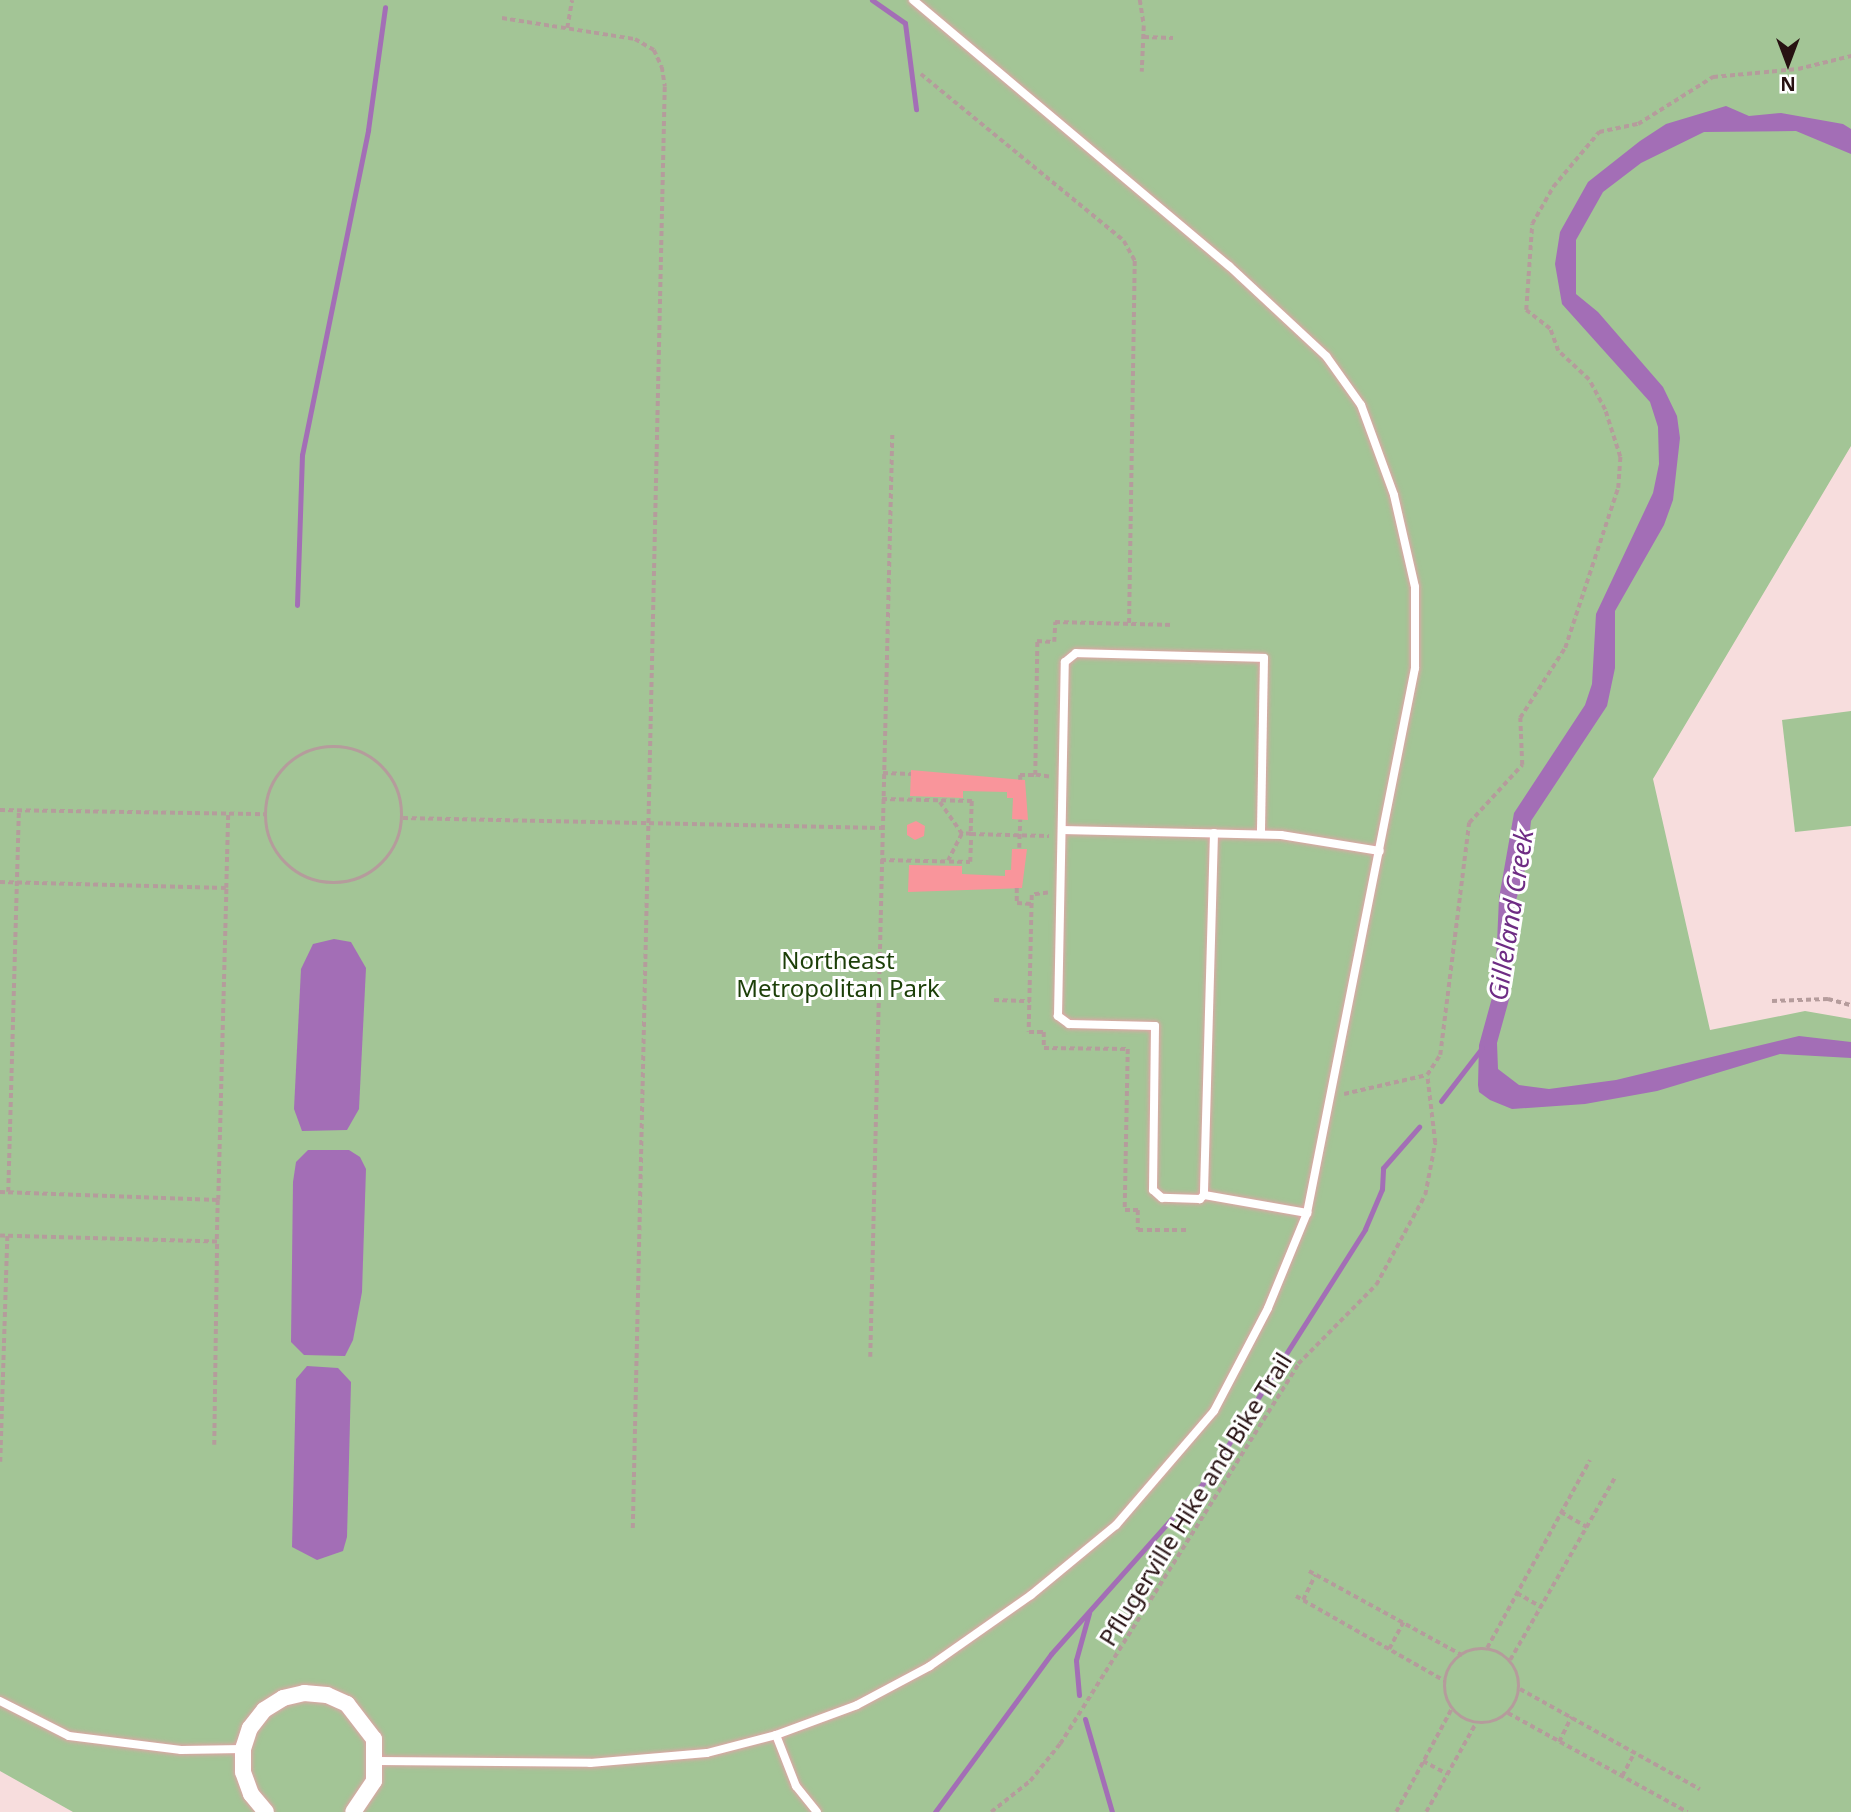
<!DOCTYPE html>
<html>
<head>
<meta charset="utf-8">
<style>
  body { margin:0 }
  #map { position:relative; width:1851px; height:1812px; overflow:hidden; background:#f7dddd; font-family:"Noto Sans",sans-serif }
  div>[style] { position:absolute }
  .green>* { inset:0; background:#a3c596 }
  .water>* { inset:0; background:#a36eb6 }
  .stream>* { height:5px; margin:-2.5px; padding:0 2.5px; transform-origin:2.5px; border-radius:2.5px; background:#a36eb6 }
  .building>* { inset:0; background:#f9959b }
  .path>* { height:3.5px; margin-top:-1.75px; transform-origin:0; background:repeating-linear-gradient(90deg,#b59c9c 0 5px,transparent 0 8.5px) }
  .path>.ring { margin:-1.75px; padding:0; box-sizing:content-box; background:none; border:3.5px solid #b59c9c; border-radius:50% }
  .roads { filter:drop-shadow(0 0 2px #e0a4a6) drop-shadow(0 0 2px #e0a4a6) }
  .lane>* { height:8px; margin:-4px; padding:0 4px; transform-origin:4px; border-radius:4px; background:#fff }
  .street>* { height:16px; margin:-8px; padding:0 8px; transform-origin:8px; border-radius:8px; background:#fff }
  span { translate:-50% -50%; white-space:nowrap; text-align:center; line-height:1.15; -webkit-text-stroke:6px #fff; paint-order:stroke }
  .park-label { font-size:24px; color:#1c3f08 }
  .street-label { font-size:24px; color:#271112 }
  .water-label { font-size:26px; color:#6e2c84; font-style:italic }
  .north { position:absolute; left:1753px; top:28px; width:70px; height:70px; -webkit-text-stroke:5px #fff; paint-order:stroke; rotate:180deg; font-size:19px; font-weight:700; line-height:28px; text-align:center; color:#271112 }
  .north::after { content:''; display:block; margin:auto; width:24px; height:32px; background:#271112; clip-path:polygon(50% 0,100% 100%,50% 72%,0 100%) }
</style>
</head>
<body>
<div id="map">
  <div class="green">
    <i style="clip-path:polygon(0 0,1851px 0,1851px 446px,1653px 779px,1710px 1030px,1805px 1011px,1851px 1019px,1851px 1812px,73px 1812px,0 1771px)"></i>
    <i style="clip-path:polygon(1851px 711px,1851px 826px,1795px 832px,1782px 720px)"></i>
  </div>
  <div class="water">
    <i style="clip-path:polygon(1726px 106px,1749px 116px,1781px 113px,1843px 124px,1851px 129px,1851px 154px,1796px 131px,1704px 132px,1641px 163px,1603px 192px,1576px 240px,1576px 294px,1598px 312px,1663px 387px,1677px 416px,1680px 438px,1673px 500px,1664px 525px,1615px 611px,1615px 668px,1607px 706px,1531px 821px,1526px 866px,1512px 914px,1510px 996px,1497px 1043px,1498px 1069px,1519px 1085px,1549px 1089px,1616px 1080px,1799px 1036px,1851px 1042px,1851px 1058px,1780px 1054px,1657px 1091px,1585px 1104px,1512px 1109px,1490px 1100px,1479px 1092px,1478px 1085px,1479px 1045px,1495px 987px,1499px 898px,1514px 813px,1585px 705px,1592px 684px,1596px 614px,1653px 493px,1659px 464px,1658px 427px,1650px 402px,1562px 304px,1555px 264px,1560px 232px,1588px 182px,1640px 141px,1666px 124px)"></i>
    <i style="clip-path:polygon(334px 939px,351px 942px,366px 968px,359px 1109px,347px 1130px,302px 1131px,294px 1109px,301px 969px,313px 944px)"></i>
    <i style="clip-path:polygon(308px 1150px,349px 1150px,360px 1157px,366px 1169px,362px 1292px,353px 1340px,345px 1356px,304px 1355px,291px 1342px,293px 1182px,296px 1162px)"></i>
    <i style="clip-path:polygon(307px 1366px,338px 1368px,351px 1382px,347px 1537px,343px 1551px,317px 1560px,292px 1547px,296px 1379px)"></i>
  </div>
  <div class="stream">
    <i style="left:872px;top:0;width:40px;rotate:34.9deg"></i>
    <i style="left:905px;top:23px;width:87px;rotate:82.7deg"></i>
    <i style="left:297px;top:605px;width:150px;rotate:-88.1deg"></i>
    <i style="left:302px;top:455px;width:332px;rotate:-78.5deg"></i>
    <i style="left:368px;top:130px;width:124px;rotate:-82.1deg"></i>
    <i style="left:1441px;top:1101px;width:67px;rotate:-52.3deg"></i>
    <i style="left:1079px;top:1695px;width:35px;rotate:-95deg"></i>
    <i style="left:1076px;top:1660px;width:49px;rotate:-74.5deg"></i>
    <i style="left:1085px;top:1719px;width:97px;rotate:73.8deg"></i>
    <i style="left:935px;top:1812px;width:196px;rotate:-53.7deg"></i>
    <i style="left:1051px;top:1654px;width:233px;rotate:-48.3deg"></i>
    <i style="left:1206px;top:1480px;width:297px;rotate:-57.6deg"></i>
    <i style="left:1365px;top:1229px;width:43px;rotate:-67deg"></i>
    <i style="left:1382px;top:1189px;width:21px;rotate:-87deg"></i>
    <i style="left:1383px;top:1168px;width:55px;rotate:-48.7deg"></i>
  </div>
  <div class="building">
    <i style="clip-path:polygon(911px 770px,1025px 780px,1028px 820px,1012px 819px,1013px 798px,1007px 798px,1007px 792px,963px 791px,963px 798px,910px 796px)"></i>
    <i style="clip-path:polygon(916px 821px,925px 826px,924px 836px,915px 840px,907px 835px,907px 825px)"></i>
    <i style="clip-path:polygon(1012px 849px,1027px 849px,1022px 888px,908px 892px,909px 865px,962px 866px,962px 874px,1005px 876px,1005px 870px,1011px 870px)"></i>
  </div>
  <div class="path">
    <i style="left:1140px;top:0;width:26px;rotate:81deg"></i>
    <i style="left:1144px;top:26px;width:46px;rotate:92.5deg"></i>
    <i style="left:502px;top:18px;width:135px;rotate:9deg"></i>
    <i style="left:635px;top:39px;width:22px;rotate:30deg"></i>
    <i style="left:654px;top:50px;width:19px;rotate:65deg"></i>
    <i style="left:662px;top:67px;width:20px;rotate:81deg"></i>
    <i style="left:665px;top:87px;width:1442px;rotate:91.27deg"></i>
    <i style="left:567px;top:28px;width:28px;rotate:-80deg"></i>
    <i style="left:1144px;top:37px;width:29px;rotate:2deg"></i>
    <i style="left:921px;top:74px;width:263px;rotate:39.4deg"></i>
    <i style="left:1124px;top:241px;width:23px;rotate:61deg"></i>
    <i style="left:1135px;top:261px;width:363px;rotate:90.9deg"></i>
    <i class="ring" style="left:266px;top:747px;width:132.5px;height:132.5px"></i>
    <i style="left:883px;top:773px;width:28px;rotate:2deg"></i>
    <i style="left:1049px;top:777px;width:14px;rotate:-172deg"></i>
    <i style="left:1035px;top:775px;width:134px;rotate:-89.1deg"></i>
    <i style="left:1037px;top:641px;width:17px;rotate:3deg"></i>
    <i style="left:1054px;top:642px;width:20px;rotate:-87deg"></i>
    <i style="left:1055px;top:622px;width:119px;rotate:1.4deg"></i>
    <i style="left:1020px;top:780px;width:5px;rotate:-90deg"></i>
    <i style="left:1020px;top:775px;width:15px"></i>
    <i style="left:882px;top:799px;width:90px;rotate:1.3deg"></i>
    <i style="left:972px;top:801px;width:33px;rotate:92deg"></i>
    <i style="left:971px;top:834px;width:9px;rotate:180deg"></i>
    <i style="left:962px;top:834px;width:30px;rotate:117deg"></i>
    <i style="left:940px;top:802px;width:39px;rotate:55deg"></i>
    <i style="left:0;top:810px;width:264px;rotate:0.9deg"></i>
    <i style="left:403px;top:818px;width:478px;rotate:1.2deg"></i>
    <i style="left:1019px;top:848px;width:28px;rotate:-88deg"></i>
    <i style="left:881px;top:860px;width:89px;rotate:1.3deg"></i>
    <i style="left:970px;top:862px;width:28px;rotate:-88deg"></i>
    <i style="left:971px;top:834px;width:78px;rotate:1.5deg"></i>
    <i style="left:0;top:882px;width:226px;rotate:1.5deg"></i>
    <i style="left:226px;top:888px;width:74px;rotate:-88.5deg"></i>
    <i style="left:1017px;top:888px;width:15px;rotate:90deg"></i>
    <i style="left:1017px;top:903px;width:15px;rotate:4deg"></i>
    <i style="left:1048px;top:893px;width:16px;rotate:173deg"></i>
    <i style="left:1032px;top:895px;width:137px;rotate:91.3deg"></i>
    <i style="left:1029px;top:1032px;width:15px"></i>
    <i style="left:1044px;top:1032px;width:16px;rotate:90deg"></i>
    <i style="left:1044px;top:1048px;width:84px;rotate:0.7deg"></i>
    <i style="left:1128px;top:1049px;width:161px;rotate:91.1deg"></i>
    <i style="left:1125px;top:1210px;width:13px"></i>
    <i style="left:1138px;top:1210px;width:20px;rotate:90deg"></i>
    <i style="left:1138px;top:1230px;width:50px"></i>
    <i style="left:994px;top:1000px;width:36px;rotate:2deg"></i>
    <i style="left:1772px;top:1001px;width:56px;rotate:-2deg"></i>
    <i style="left:1828px;top:999px;width:24px;rotate:15deg"></i>
    <i style="left:1344px;top:1094px;width:85px;rotate:-12.9deg"></i>
    <i style="left:1427px;top:1075px;width:24px;rotate:-57deg"></i>
    <i style="left:1440px;top:1055px;width:234px;rotate:-82.9deg"></i>
    <i style="left:1469px;top:823px;width:79px;rotate:-47.6deg"></i>
    <i style="left:1522px;top:765px;width:47px;rotate:-92.4deg"></i>
    <i style="left:1520px;top:718px;width:83px;rotate:-57.3deg"></i>
    <i style="left:1565px;top:648px;width:169px;rotate:-71.7deg"></i>
    <i style="left:1618px;top:488px;width:31px;rotate:-86deg"></i>
    <i style="left:1620px;top:457px;width:49px;rotate:-107.7deg"></i>
    <i style="left:1605px;top:410px;width:34px;rotate:-118deg"></i>
    <i style="left:1589px;top:380px;width:42px;rotate:-136.9deg"></i>
    <i style="left:1558px;top:351px;width:23px;rotate:-110deg"></i>
    <i style="left:1550px;top:329px;width:31px;rotate:-142deg"></i>
    <i style="left:1526px;top:310px;width:86px;rotate:-86deg"></i>
    <i style="left:1532px;top:224px;width:43px;rotate:-60.4deg"></i>
    <i style="left:1553px;top:187px;width:72px;rotate:-50.1deg"></i>
    <i style="left:1599px;top:132px;width:40px;rotate:-12deg"></i>
    <i style="left:1638px;top:124px;width:89px;rotate:-32.1deg"></i>
    <i style="left:1713px;top:77px;width:85px;rotate:-5.4deg"></i>
    <i style="left:1798px;top:69px;width:55px;rotate:-13.8deg"></i>
    <i style="left:0;top:1192px;width:218px;rotate:2.1deg"></i>
    <i style="left:218px;top:1200px;width:42px;rotate:91.4deg"></i>
    <i style="left:217px;top:1242px;width:217px;rotate:-178.4deg"></i>
    <i style="left:8px;top:1192px;width:382px;rotate:-88.4deg"></i>
    <i style="left:218px;top:1200px;width:312px;rotate:-88.5deg"></i>
    <i style="left:870px;top:1357px;width:922px;rotate:-88.63deg"></i>
    <i style="left:214px;top:1445px;width:203px;rotate:-89.2deg"></i>
    <i style="left:0;top:1462px;width:226px;rotate:-88.2deg"></i>
    <i style="left:1561px;top:1512px;width:30px;rotate:30deg"></i>
    <i style="left:1309px;top:1571px;width:175px;rotate:28.8deg"></i>
    <i style="left:1517px;top:1593px;width:28px;rotate:30deg"></i>
    <i style="left:1296px;top:1596px;width:172px;rotate:29.7deg"></i>
    <i style="left:1303px;top:1600px;width:28px;rotate:-64deg"></i>
    <i style="left:1487px;top:1648px;width:214px;rotate:-61.3deg"></i>
    <i class="ring" style="left:1445px;top:1649px;width:70.5px;height:70.5px"></i>
    <i style="left:1389px;top:1649px;width:30px;rotate:-62deg"></i>
    <i style="left:1510px;top:1660px;width:212px;rotate:-60.1deg"></i>
    <i style="left:1520px;top:1689px;width:206px;rotate:29.1deg"></i>
    <i style="left:1508px;top:1713px;width:205px;rotate:28.9deg"></i>
    <i style="left:1559px;top:1742px;width:28px;rotate:-64deg"></i>
    <i style="left:1423px;top:1761px;width:27px;rotate:28deg"></i>
    <i style="left:1622px;top:1776px;width:26px;rotate:-62deg"></i>
    <i style="left:991px;top:1812px;width:50px;rotate:-38.5deg"></i>
    <i style="left:1030px;top:1781px;width:48px;rotate:-51deg"></i>
    <i style="left:1060px;top:1744px;width:448px;rotate:-57.9deg"></i>
    <i style="left:1298px;top:1364px;width:111px;rotate:-45.4deg"></i>
    <i style="left:1376px;top:1285px;width:102px;rotate:-61.4deg"></i>
    <i style="left:1425px;top:1195px;width:53px;rotate:-79.1deg"></i>
    <i style="left:1435px;top:1143px;width:68px;rotate:-96.7deg"></i>
    <i style="left:1396px;top:1812px;width:118px;rotate:-61.7deg"></i>
    <i style="left:1426px;top:1812px;width:102px;rotate:-60.7deg"></i>
  </div>
  <div class="roads">
    <div class="lane">
      <i style="left:1062px;top:830px;width:219px;rotate:1.3deg"></i>
      <i style="left:1281px;top:835px;width:100px;rotate:9.2deg"></i>
      <i style="left:1214px;top:833px;width:362px;rotate:91.6deg"></i>
      <i style="left:1204px;top:1195px;width:6px;rotate:135deg"></i>
      <i style="left:1200px;top:1199px;width:38px;rotate:-178deg"></i>
      <i style="left:1162px;top:1198px;width:12px;rotate:-138deg"></i>
      <i style="left:1153px;top:1190px;width:164px;rotate:-89.3deg"></i>
      <i style="left:1155px;top:1026px;width:86px;rotate:-178.7deg"></i>
      <i style="left:1069px;top:1024px;width:14px;rotate:-144deg"></i>
      <i style="left:1058px;top:1016px;width:354px;rotate:-88.9deg"></i>
      <i style="left:1065px;top:662px;width:14px;rotate:-39deg"></i>
      <i style="left:1076px;top:653px;width:188px;rotate:1.5deg"></i>
      <i style="left:1264px;top:658px;width:176px;rotate:91deg"></i>
      <i style="left:1204px;top:1195px;width:105px;rotate:9.9deg"></i>
      <i style="left:0;top:1701px;width:77px;rotate:26.9deg"></i>
      <i style="left:69px;top:1736px;width:113px;rotate:7.1deg"></i>
      <i style="left:181px;top:1750px;width:62px;rotate:-0.9deg"></i>
      <i style="left:776px;top:1735px;width:55px;rotate:68.6deg"></i>
      <i style="left:796px;top:1786px;width:33px;rotate:51deg"></i>
      <i style="left:378px;top:1761px;width:212px;rotate:0.5deg"></i>
      <i style="left:590px;top:1763px;width:117px;rotate:-4.9deg"></i>
      <i style="left:707px;top:1753px;width:71px;rotate:-14.6deg"></i>
      <i style="left:776px;top:1735px;width:86px;rotate:-20.3deg"></i>
      <i style="left:857px;top:1705px;width:83px;rotate:-28.1deg"></i>
      <i style="left:930px;top:1666px;width:123px;rotate:-35.1deg"></i>
      <i style="left:1031px;top:1595px;width:110px;rotate:-39.5deg"></i>
      <i style="left:1116px;top:1525px;width:150px;rotate:-49.3deg"></i>
      <i style="left:1214px;top:1411px;width:116px;rotate:-62.3deg"></i>
      <i style="left:1268px;top:1308px;width:103px;rotate:-67.7deg"></i>
      <i style="left:1307px;top:1213px;width:556px;rotate:-78.79deg"></i>
      <i style="left:1415px;top:668px;width:81px;rotate:-90deg"></i>
      <i style="left:1415px;top:587px;width:94px;rotate:-102.9deg"></i>
      <i style="left:1394px;top:495px;width:96px;rotate:-110.1deg"></i>
      <i style="left:1361px;top:405px;width:60px;rotate:-125.5deg"></i>
      <i style="left:1326px;top:356px;width:132px;rotate:-137.1deg"></i>
      <i style="left:1229px;top:266px;width:413px;rotate:-139.9deg"></i>
    </div>
    <div class="street">
      <i style="left:266px;top:1812px;width:23px;rotate:-130deg"></i>
      <i style="left:251px;top:1794px;width:23px;rotate:-110deg"></i>
      <i style="left:243px;top:1772px;width:23px;rotate:-90deg"></i>
      <i style="left:243px;top:1749px;width:22px;rotate:-72deg"></i>
      <i style="left:250px;top:1728px;width:23px;rotate:-52deg"></i>
      <i style="left:264px;top:1710px;width:22px;rotate:-32deg"></i>
      <i style="left:283px;top:1698px;width:22px;rotate:-13deg"></i>
      <i style="left:304px;top:1693px;width:23px;rotate:5deg"></i>
      <i style="left:327px;top:1695px;width:22px;rotate:24deg"></i>
      <i style="left:347px;top:1704px;width:44px;rotate:52.4deg"></i>
      <i style="left:374px;top:1739px;width:42px;rotate:90deg"></i>
      <i style="left:374px;top:1781px;width:37px;rotate:124deg"></i>
    </div>
  </div>
  <div class="park-label">
    <span style="left:838px;top:974px">Northeast<br>Metropolitan Park</span>
  </div>
  <div class="street-label">
    <span style="left:1195px;top:1499px;rotate:-58deg">Pflugerville Hike and Bike Trail</span>
  </div>
  <div class="water-label">
    <span style="left:1511px;top:915px;rotate:-81deg">Gilleland Creek</span>
  </div>
  <div class="north">N</div>
</div>
</body>
</html>
